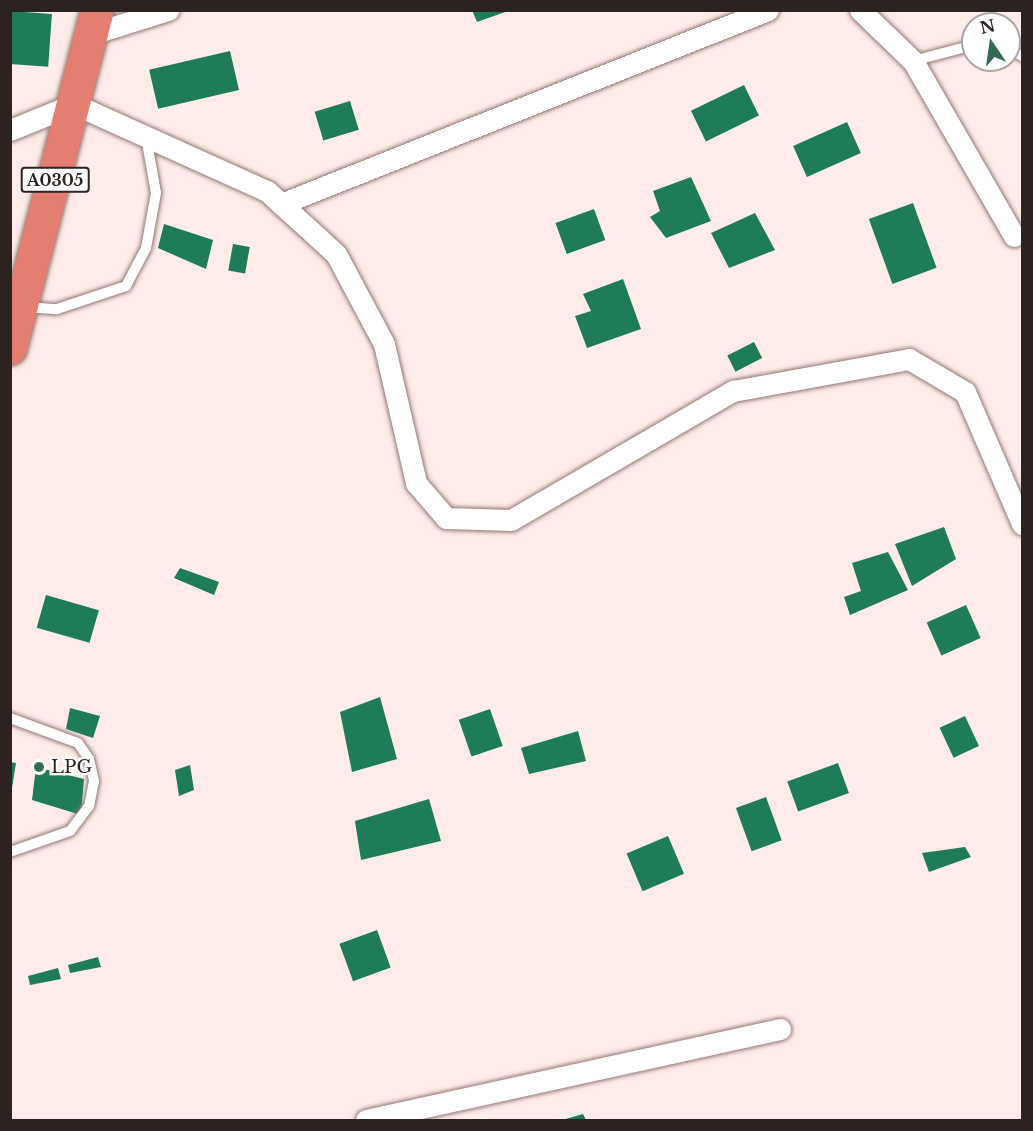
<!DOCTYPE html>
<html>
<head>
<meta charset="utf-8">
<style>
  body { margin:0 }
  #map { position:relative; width:1033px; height:1131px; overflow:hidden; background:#feece9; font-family:"Libre Baskerville",serif }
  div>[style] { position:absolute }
  .building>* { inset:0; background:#1e7d58; transform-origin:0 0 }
  .roads { filter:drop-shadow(0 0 2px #917773) drop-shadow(0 0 2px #917773) }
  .lane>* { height:10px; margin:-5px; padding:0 5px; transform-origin:5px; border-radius:5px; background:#fff }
  .street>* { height:21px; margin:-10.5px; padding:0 10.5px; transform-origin:10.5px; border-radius:10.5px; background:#fff }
  .highway>* { height:33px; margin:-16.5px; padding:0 16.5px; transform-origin:16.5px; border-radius:16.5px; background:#e37e71 }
  .dots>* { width:16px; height:16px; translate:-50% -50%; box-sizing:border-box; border:3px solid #fff; border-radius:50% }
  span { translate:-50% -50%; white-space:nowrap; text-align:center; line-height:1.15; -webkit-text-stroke:4.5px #fff; paint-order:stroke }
  .shield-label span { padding:2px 4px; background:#fff; border:2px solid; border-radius:4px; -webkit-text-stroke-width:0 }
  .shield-label { font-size:16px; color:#2c2220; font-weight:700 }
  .poi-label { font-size:18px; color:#2c2220 }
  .left { translate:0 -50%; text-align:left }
  .frame { position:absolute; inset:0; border:12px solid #2c2220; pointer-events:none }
  .north { position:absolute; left:961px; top:12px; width:60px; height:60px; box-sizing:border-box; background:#fff; border:2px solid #aba7a6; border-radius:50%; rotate:347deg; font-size:16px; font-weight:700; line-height:24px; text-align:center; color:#2c2220 }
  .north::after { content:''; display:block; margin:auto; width:21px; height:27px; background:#346b52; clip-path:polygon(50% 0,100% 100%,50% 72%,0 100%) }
</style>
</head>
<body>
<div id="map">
  <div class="building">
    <i style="clip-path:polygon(472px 10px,508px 10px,508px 11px,477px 22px)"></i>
    <i style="left:10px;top:11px;width:42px;height:53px;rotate:4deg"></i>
    <i style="left:230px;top:51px;width:40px;height:83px;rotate:77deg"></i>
    <i style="left:744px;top:85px;width:34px;height:59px;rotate:64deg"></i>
    <i style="left:350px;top:101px;width:30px;height:37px;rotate:73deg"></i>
    <i style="left:847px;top:122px;width:34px;height:59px;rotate:66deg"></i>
    <i style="clip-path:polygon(691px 177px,711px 221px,666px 238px,650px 217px,660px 211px,653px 191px)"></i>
    <i style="left:913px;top:203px;width:69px;height:47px;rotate:70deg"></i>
    <i style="left:594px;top:209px;width:33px;height:41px;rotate:70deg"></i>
    <i style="clip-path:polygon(755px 213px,775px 250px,729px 268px,711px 233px)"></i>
    <i style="clip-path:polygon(164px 224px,213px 240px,206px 269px,158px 248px)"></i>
    <i style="left:233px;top:244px;width:17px;height:27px;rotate:10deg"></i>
    <i style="clip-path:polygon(623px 279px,641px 329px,587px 348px,575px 316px,591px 311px,583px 294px)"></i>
    <i style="left:754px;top:342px;width:18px;height:30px;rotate:63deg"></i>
    <i style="clip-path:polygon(944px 527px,956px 559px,912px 586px,895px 544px)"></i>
    <i style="clip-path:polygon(888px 552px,908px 590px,850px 615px,844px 597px,861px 591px,852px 563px)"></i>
    <i style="clip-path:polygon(180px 568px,219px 582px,214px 595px,174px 578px)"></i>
    <i style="left:46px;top:595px;width:55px;height:34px;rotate:16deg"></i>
    <i style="left:966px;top:605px;width:36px;height:43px;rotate:66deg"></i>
    <i style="clip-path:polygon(380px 697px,397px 759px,352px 772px,340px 712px)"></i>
    <i style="clip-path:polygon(70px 708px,100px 716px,93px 738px,66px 729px)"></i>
    <i style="left:490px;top:709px;width:39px;height:33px;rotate:71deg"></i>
    <i style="left:965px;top:716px;width:33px;height:28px;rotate:65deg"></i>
    <i style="clip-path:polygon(578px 731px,586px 761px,529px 774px,521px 748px)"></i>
    <i style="clip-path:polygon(10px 762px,16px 763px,12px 788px,10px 788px)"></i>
    <i style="left:838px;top:763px;width:32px;height:54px;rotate:70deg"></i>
    <i style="clip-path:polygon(190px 765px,194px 790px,179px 796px,175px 770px)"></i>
    <i style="clip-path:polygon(36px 767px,84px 779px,81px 815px,32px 800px)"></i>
    <i style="left:766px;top:797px;width:46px;height:32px;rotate:70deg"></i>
    <i style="clip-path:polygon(429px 799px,441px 841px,361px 860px,355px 821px)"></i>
    <i style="left:668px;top:836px;width:41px;height:45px;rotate:67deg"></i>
    <i style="clip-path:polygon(965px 847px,971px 857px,929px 872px,922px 853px)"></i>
    <i style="left:377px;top:930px;width:40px;height:40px;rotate:70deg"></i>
    <i style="clip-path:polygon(98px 957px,101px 967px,70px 973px,68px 965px)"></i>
    <i style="clip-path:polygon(58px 968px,61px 979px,30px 985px,28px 976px)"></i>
    <i style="clip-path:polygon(583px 1114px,586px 1120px,562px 1120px)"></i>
  </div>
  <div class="roads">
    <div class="lane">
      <i style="left:1009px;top:49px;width:15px;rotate:28deg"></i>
      <i style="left:913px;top:61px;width:62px;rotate:-14.9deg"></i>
      <i style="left:25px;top:307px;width:32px;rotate:4deg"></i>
      <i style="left:57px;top:309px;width:73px;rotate:-18.4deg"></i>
      <i style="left:126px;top:286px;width:43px;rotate:-62.2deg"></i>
      <i style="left:146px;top:248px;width:56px;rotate:-79.7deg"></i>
      <i style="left:156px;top:193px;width:57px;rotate:-100.1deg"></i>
      <i style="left:10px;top:718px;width:72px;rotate:20.2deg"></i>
      <i style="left:78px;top:743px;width:19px;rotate:55deg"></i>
      <i style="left:89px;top:759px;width:23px;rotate:77deg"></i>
      <i style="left:94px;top:781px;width:25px;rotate:101deg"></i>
      <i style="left:89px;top:806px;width:31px;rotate:127deg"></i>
      <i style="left:70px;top:831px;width:64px;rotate:160.7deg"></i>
    </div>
    <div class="street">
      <i style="left:860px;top:10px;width:74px;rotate:43.9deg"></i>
      <i style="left:913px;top:61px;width:202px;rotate:60deg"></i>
      <i style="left:91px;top:34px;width:81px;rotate:-17.3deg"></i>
      <i style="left:10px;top:130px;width:69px;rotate:-22.1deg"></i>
      <i style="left:74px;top:104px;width:212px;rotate:24.3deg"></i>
      <i style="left:267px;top:191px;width:93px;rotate:42.4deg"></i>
      <i style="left:336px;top:254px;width:102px;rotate:61.9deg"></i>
      <i style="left:384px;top:344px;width:143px;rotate:77deg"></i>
      <i style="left:416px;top:483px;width:46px;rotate:49.4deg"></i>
      <i style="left:446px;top:518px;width:65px;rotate:1.8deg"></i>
      <i style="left:511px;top:520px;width:257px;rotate:-30.2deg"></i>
      <i style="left:733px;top:391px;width:179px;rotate:-10.3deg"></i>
      <i style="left:909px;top:359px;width:65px;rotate:30.5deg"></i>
      <i style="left:965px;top:392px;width:144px;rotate:66.6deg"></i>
      <i style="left:281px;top:204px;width:524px;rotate:-21.72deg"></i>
      <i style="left:366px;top:1120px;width:424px;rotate:-12.4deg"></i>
    </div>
    <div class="highway">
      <i style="left:10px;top:348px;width:349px;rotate:-75.6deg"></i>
    </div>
  </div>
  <div class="dots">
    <i style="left:39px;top:767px;background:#346b52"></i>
  </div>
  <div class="shield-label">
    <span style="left:55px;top:180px">A0305</span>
  </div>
  <div class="poi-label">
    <span class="left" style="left:51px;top:767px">LPG</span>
  </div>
  <div class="frame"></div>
  <div class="north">N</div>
</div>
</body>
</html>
